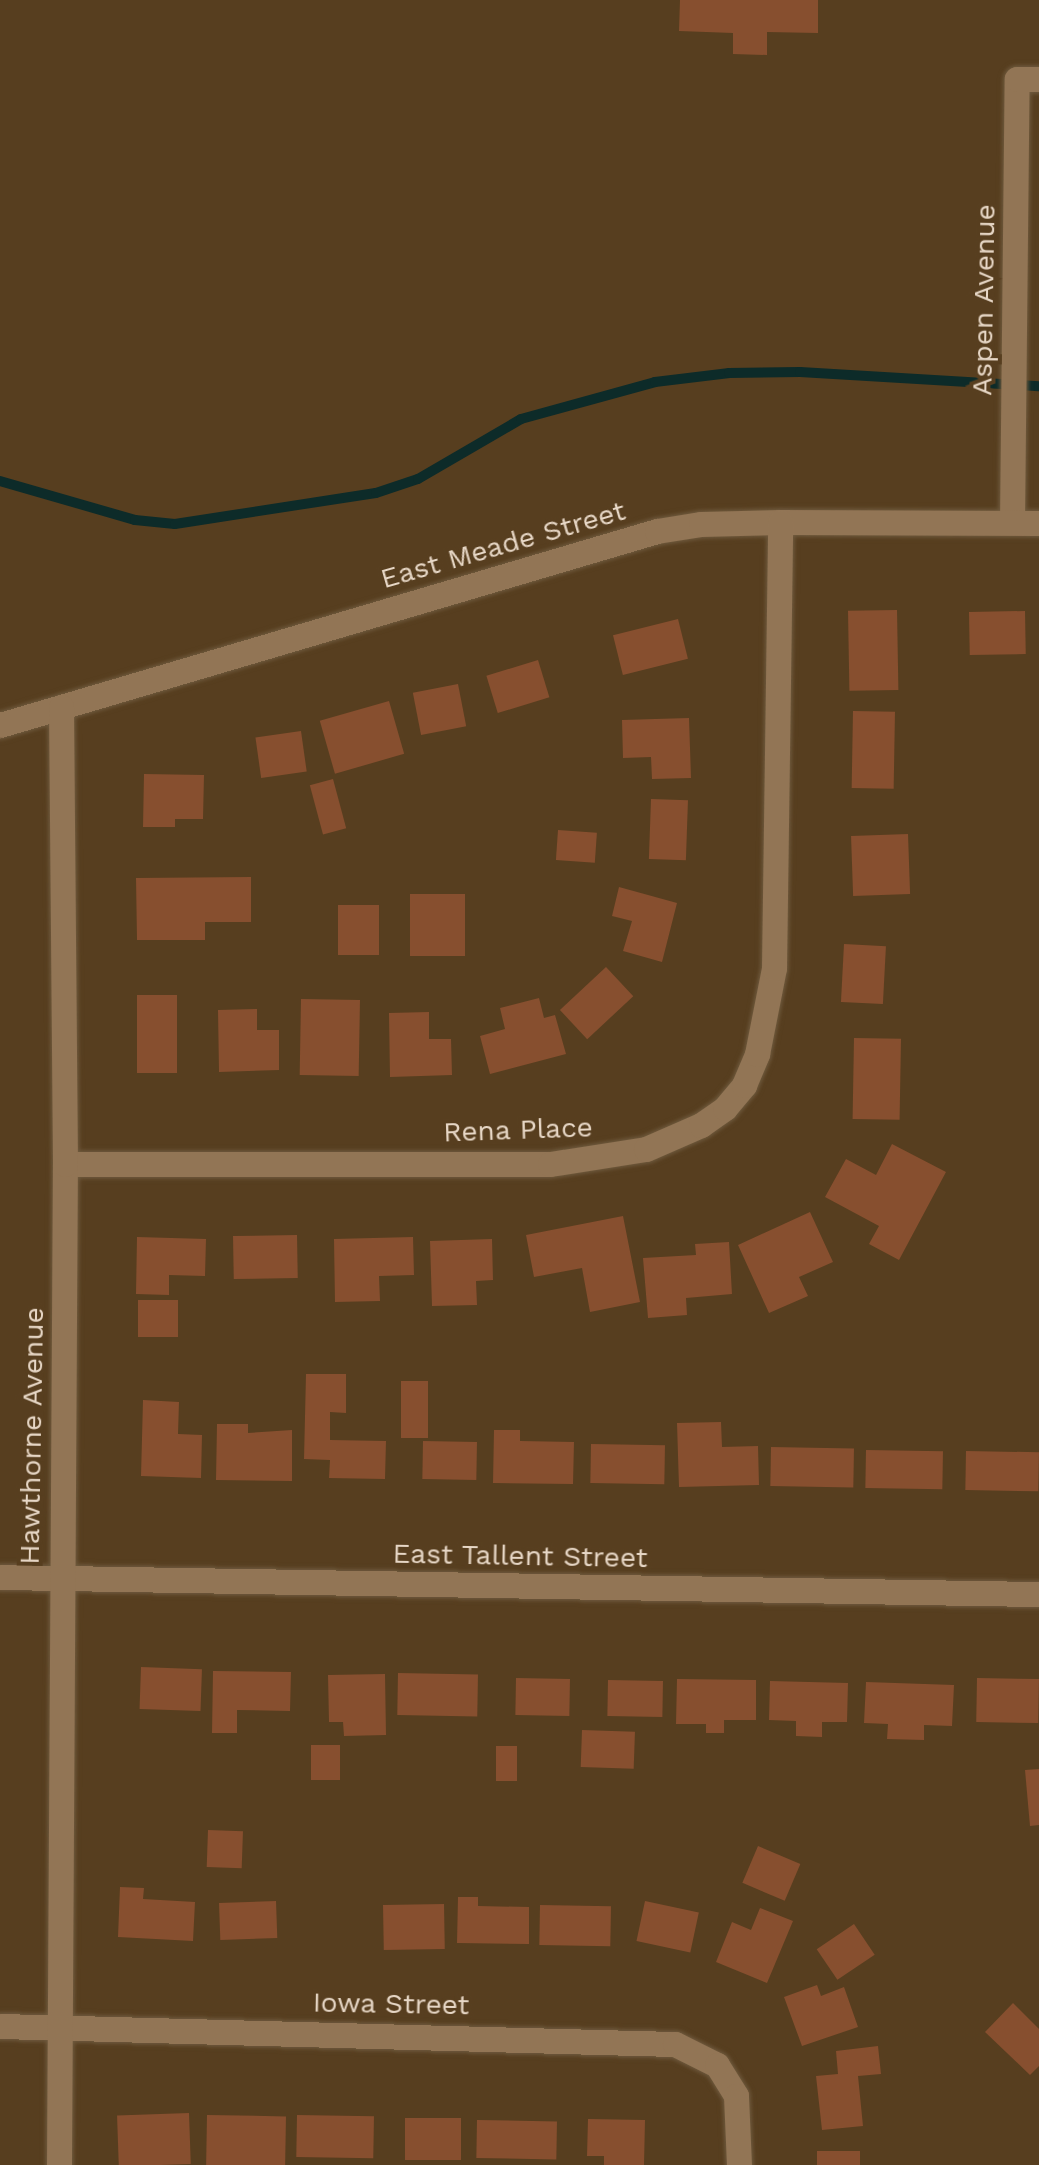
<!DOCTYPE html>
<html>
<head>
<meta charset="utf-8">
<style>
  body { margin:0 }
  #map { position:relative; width:1039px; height:2165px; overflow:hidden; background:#573e1f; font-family:"Work Sans",sans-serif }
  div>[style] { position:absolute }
  .stream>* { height:10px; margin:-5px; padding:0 5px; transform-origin:5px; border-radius:5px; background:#0d2b29 }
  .building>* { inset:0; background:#874f2f; transform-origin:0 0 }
  .roads { filter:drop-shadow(0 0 2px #6f5a3e) drop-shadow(0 0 2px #6f5a3e) }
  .minor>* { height:25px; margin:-12.5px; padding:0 12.5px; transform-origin:12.5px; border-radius:12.5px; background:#927555 }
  span { translate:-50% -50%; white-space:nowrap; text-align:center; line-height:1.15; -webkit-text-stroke:8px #573e1f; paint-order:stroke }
  .street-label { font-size:28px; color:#e7d7c6 }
</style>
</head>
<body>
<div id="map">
  <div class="stream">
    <i style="left:0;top:481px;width:141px;rotate:16.1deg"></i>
    <i style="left:135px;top:520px;width:40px;rotate:5.7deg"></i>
    <i style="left:175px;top:524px;width:203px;rotate:-8.8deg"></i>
    <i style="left:376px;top:493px;width:44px;rotate:-18.4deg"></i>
    <i style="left:418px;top:479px;width:119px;rotate:-30.2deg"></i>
    <i style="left:521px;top:419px;width:139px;rotate:-15.4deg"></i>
    <i style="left:655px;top:382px;width:75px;rotate:-6.9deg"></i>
    <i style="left:729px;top:373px;width:71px;rotate:-0.8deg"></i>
    <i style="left:800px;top:372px;width:239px;rotate:3.4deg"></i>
  </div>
  <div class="building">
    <i style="clip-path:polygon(680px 0,818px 0,818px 33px,767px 32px,767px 55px,733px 54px,733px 33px,679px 31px)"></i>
    <i style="left:897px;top:610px;width:80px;height:49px;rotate:89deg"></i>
    <i style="left:1025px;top:611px;width:43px;height:56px;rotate:89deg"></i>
    <i style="left:678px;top:619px;width:41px;height:67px;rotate:76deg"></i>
    <i style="left:538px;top:660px;width:39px;height:54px;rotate:73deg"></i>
    <i style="left:458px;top:684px;width:43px;height:46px;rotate:79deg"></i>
    <i style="left:389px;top:701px;width:55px;height:72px;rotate:74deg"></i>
    <i style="left:853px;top:711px;width:42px;height:77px;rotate:1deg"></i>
    <i style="clip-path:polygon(689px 718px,691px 778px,652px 779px,651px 757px,623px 758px,622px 720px)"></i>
    <i style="left:301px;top:731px;width:41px;height:46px;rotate:82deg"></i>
    <i style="clip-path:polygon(144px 774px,204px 775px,203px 819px,175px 819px,175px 827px,143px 827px)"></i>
    <i style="left:333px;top:779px;width:51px;height:24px;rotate:75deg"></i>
    <i style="left:651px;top:799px;width:37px;height:60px;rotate:2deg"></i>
    <i style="left:558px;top:830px;width:39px;height:30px;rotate:4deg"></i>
    <i style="left:908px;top:834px;width:60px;height:57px;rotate:88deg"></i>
    <i style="clip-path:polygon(251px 877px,251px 922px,205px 922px,205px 940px,137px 940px,136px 878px)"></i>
    <i style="clip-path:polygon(619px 887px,677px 903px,662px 962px,623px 951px,632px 921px,612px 916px)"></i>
    <i style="left:465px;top:894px;width:62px;height:55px;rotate:90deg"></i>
    <i style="left:338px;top:905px;width:41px;height:50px"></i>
    <i style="left:844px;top:944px;width:42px;height:58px;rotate:3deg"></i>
    <i style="left:606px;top:967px;width:40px;height:63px;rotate:47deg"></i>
    <i style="left:137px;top:995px;width:40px;height:78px"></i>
    <i style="clip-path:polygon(539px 998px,544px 1018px,555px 1015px,566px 1054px,490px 1074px,480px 1036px,505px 1029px,500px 1008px)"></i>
    <i style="left:301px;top:999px;width:59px;height:76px;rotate:1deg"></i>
    <i style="clip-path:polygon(257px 1009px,257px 1030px,279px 1030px,279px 1070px,219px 1072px,218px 1010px)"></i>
    <i style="clip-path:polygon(429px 1012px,429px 1039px,451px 1039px,452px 1075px,390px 1077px,389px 1013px)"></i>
    <i style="left:854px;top:1038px;width:47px;height:81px;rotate:1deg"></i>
    <i style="clip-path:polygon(892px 1144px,946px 1172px,899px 1260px,869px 1244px,879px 1226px,825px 1197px,846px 1159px,876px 1175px)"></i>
    <i style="clip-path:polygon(810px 1212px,833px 1262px,799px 1277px,808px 1296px,769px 1313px,738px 1245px)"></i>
    <i style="clip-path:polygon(623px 1216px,640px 1302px,590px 1312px,582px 1268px,534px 1277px,526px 1235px)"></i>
    <i style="left:297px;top:1235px;width:43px;height:64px;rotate:89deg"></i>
    <i style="clip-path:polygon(137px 1237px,206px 1239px,205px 1276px,169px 1275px,169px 1295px,136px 1294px)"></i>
    <i style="clip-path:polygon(413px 1237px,414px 1275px,379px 1276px,380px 1301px,335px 1302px,334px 1239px)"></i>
    <i style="clip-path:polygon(492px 1239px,493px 1280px,476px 1281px,477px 1305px,432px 1306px,430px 1241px)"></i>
    <i style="clip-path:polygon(729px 1242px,732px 1294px,686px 1298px,687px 1315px,648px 1318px,643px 1258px,696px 1255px,695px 1244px)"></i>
    <i style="left:138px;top:1300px;width:40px;height:37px"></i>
    <i style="clip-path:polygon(306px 1374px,346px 1374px,346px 1413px,330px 1412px,330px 1440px,386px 1441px,385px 1479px,329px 1478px,330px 1460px,304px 1459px)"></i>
    <i style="left:401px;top:1381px;width:27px;height:57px"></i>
    <i style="clip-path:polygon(143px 1400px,179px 1402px,178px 1434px,202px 1435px,201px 1478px,141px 1476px)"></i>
    <i style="clip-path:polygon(721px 1422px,722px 1447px,758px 1446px,759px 1485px,679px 1487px,677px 1423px)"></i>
    <i style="clip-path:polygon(217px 1424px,248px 1424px,248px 1433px,292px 1430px,292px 1481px,216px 1480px)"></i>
    <i style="clip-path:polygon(494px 1430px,520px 1430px,520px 1441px,574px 1442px,573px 1484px,493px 1483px)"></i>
    <i style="left:423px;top:1441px;width:54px;height:38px;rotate:1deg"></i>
    <i style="left:591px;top:1444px;width:74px;height:39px;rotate:1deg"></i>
    <i style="left:771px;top:1447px;width:83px;height:39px;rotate:1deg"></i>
    <i style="left:866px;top:1450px;width:77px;height:38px;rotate:1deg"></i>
    <i style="left:966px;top:1451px;width:73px;height:39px;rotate:1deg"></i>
    <i style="left:141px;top:1667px;width:61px;height:42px;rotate:2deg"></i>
    <i style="clip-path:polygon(213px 1671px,291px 1672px,290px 1711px,237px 1710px,237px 1733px,212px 1733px)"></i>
    <i style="left:398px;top:1673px;width:80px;height:42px;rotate:1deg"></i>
    <i style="clip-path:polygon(385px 1674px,386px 1735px,344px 1736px,343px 1722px,329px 1722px,328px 1675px)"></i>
    <i style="left:516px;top:1678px;width:54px;height:37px;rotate:1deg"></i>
    <i style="left:977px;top:1678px;width:62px;height:44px;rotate:1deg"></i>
    <i style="clip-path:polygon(677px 1679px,756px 1680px,756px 1720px,724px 1720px,724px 1733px,706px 1733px,706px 1724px,676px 1724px)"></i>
    <i style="left:608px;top:1680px;width:55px;height:36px;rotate:1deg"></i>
    <i style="clip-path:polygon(770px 1681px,848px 1683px,847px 1722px,822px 1722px,822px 1737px,796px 1736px,796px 1721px,769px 1720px)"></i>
    <i style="clip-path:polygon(866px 1682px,954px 1685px,952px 1726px,924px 1725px,924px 1740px,887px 1739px,888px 1724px,864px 1723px)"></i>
    <i style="left:582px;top:1730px;width:53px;height:37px;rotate:2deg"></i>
    <i style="left:311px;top:1745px;width:29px;height:35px"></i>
    <i style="left:496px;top:1746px;width:21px;height:35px"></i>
    <i style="clip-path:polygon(1039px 1769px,1039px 1825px,1030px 1826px,1025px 1770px)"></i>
    <i style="left:208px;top:1830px;width:35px;height:37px;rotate:2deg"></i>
    <i style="left:758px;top:1846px;width:46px;height:40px;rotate:23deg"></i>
    <i style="clip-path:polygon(120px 1887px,144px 1888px,143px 1899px,195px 1902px,193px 1941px,118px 1937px)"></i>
    <i style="clip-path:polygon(458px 1897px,478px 1897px,478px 1906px,529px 1907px,529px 1944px,457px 1943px)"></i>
    <i style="left:276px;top:1901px;width:37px;height:57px;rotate:88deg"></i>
    <i style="left:645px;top:1901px;width:55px;height:41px;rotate:12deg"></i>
    <i style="left:444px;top:1904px;width:45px;height:61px;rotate:89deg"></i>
    <i style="left:540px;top:1905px;width:71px;height:40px;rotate:1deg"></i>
    <i style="clip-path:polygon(760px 1908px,793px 1921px,767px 1983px,716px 1962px,732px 1922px,751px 1930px)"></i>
    <i style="left:854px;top:1924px;width:37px;height:45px;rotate:56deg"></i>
    <i style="clip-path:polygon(817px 1985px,821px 1996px,844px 1987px,858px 2027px,802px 2046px,784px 1997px)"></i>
    <i style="clip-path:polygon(1013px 2003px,1039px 2029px,1039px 2066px,1030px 2075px,985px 2032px)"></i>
    <i style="clip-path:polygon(878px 2046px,881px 2074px,858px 2076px,863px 2126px,822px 2130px,816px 2076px,838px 2074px,836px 2051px)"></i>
    <i style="left:189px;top:2113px;width:51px;height:72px;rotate:88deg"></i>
    <i style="left:207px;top:2115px;width:79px;height:50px;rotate:1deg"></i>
    <i style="left:297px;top:2115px;width:77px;height:42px;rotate:1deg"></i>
    <i style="left:405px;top:2118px;width:56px;height:42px"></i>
    <i style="clip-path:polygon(588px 2119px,645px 2120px,644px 2165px,604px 2165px,604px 2156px,587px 2156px)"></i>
    <i style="left:477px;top:2120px;width:80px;height:38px;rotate:1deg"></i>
    <i style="left:860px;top:2151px;width:14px;height:43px;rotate:90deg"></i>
  </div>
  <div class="roads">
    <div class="minor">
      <i style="left:1012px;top:522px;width:443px;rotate:-89.4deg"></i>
      <i style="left:1017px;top:79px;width:22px"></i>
      <i style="left:0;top:725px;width:685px;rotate:-16.45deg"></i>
      <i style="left:657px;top:531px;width:45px;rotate:-9deg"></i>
      <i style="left:701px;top:524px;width:79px;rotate:-1.5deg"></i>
      <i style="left:780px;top:522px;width:259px;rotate:0.2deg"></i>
      <i style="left:65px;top:1164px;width:485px"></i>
      <i style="left:550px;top:1164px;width:97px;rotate:-8.9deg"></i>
      <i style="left:646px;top:1149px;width:60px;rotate:-23.6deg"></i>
      <i style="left:701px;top:1125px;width:29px;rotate:-35deg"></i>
      <i style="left:725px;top:1108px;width:30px;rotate:-50deg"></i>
      <i style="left:744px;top:1085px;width:34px;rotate:-67deg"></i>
      <i style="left:757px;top:1054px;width:88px;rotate:-78.8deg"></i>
      <i style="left:774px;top:968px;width:446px;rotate:-89.2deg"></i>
      <i style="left:0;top:1577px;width:1039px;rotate:0.94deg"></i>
      <i style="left:0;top:2026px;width:675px;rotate:1.53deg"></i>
      <i style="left:675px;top:2044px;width:47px;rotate:26.6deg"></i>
      <i style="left:717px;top:2065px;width:36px;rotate:58deg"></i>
      <i style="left:736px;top:2096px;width:69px;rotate:87.5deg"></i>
      <i style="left:59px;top:2165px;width:1001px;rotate:-89.66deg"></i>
      <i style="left:65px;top:1164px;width:457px;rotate:-90.5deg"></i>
    </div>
  </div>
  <div class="street-label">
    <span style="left:984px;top:300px;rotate:-89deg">Aspen Avenue</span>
    <span style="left:503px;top:545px;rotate:-16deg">East Meade Street</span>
    <span style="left:518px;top:1130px;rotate:-2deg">Rena Place</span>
    <span style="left:32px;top:1436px;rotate:-89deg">Hawthorne Avenue</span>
    <span style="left:520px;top:1556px;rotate:1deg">East Tallent Street</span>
    <span style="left:391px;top:2004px;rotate:1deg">Iowa Street</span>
  </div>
</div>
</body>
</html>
